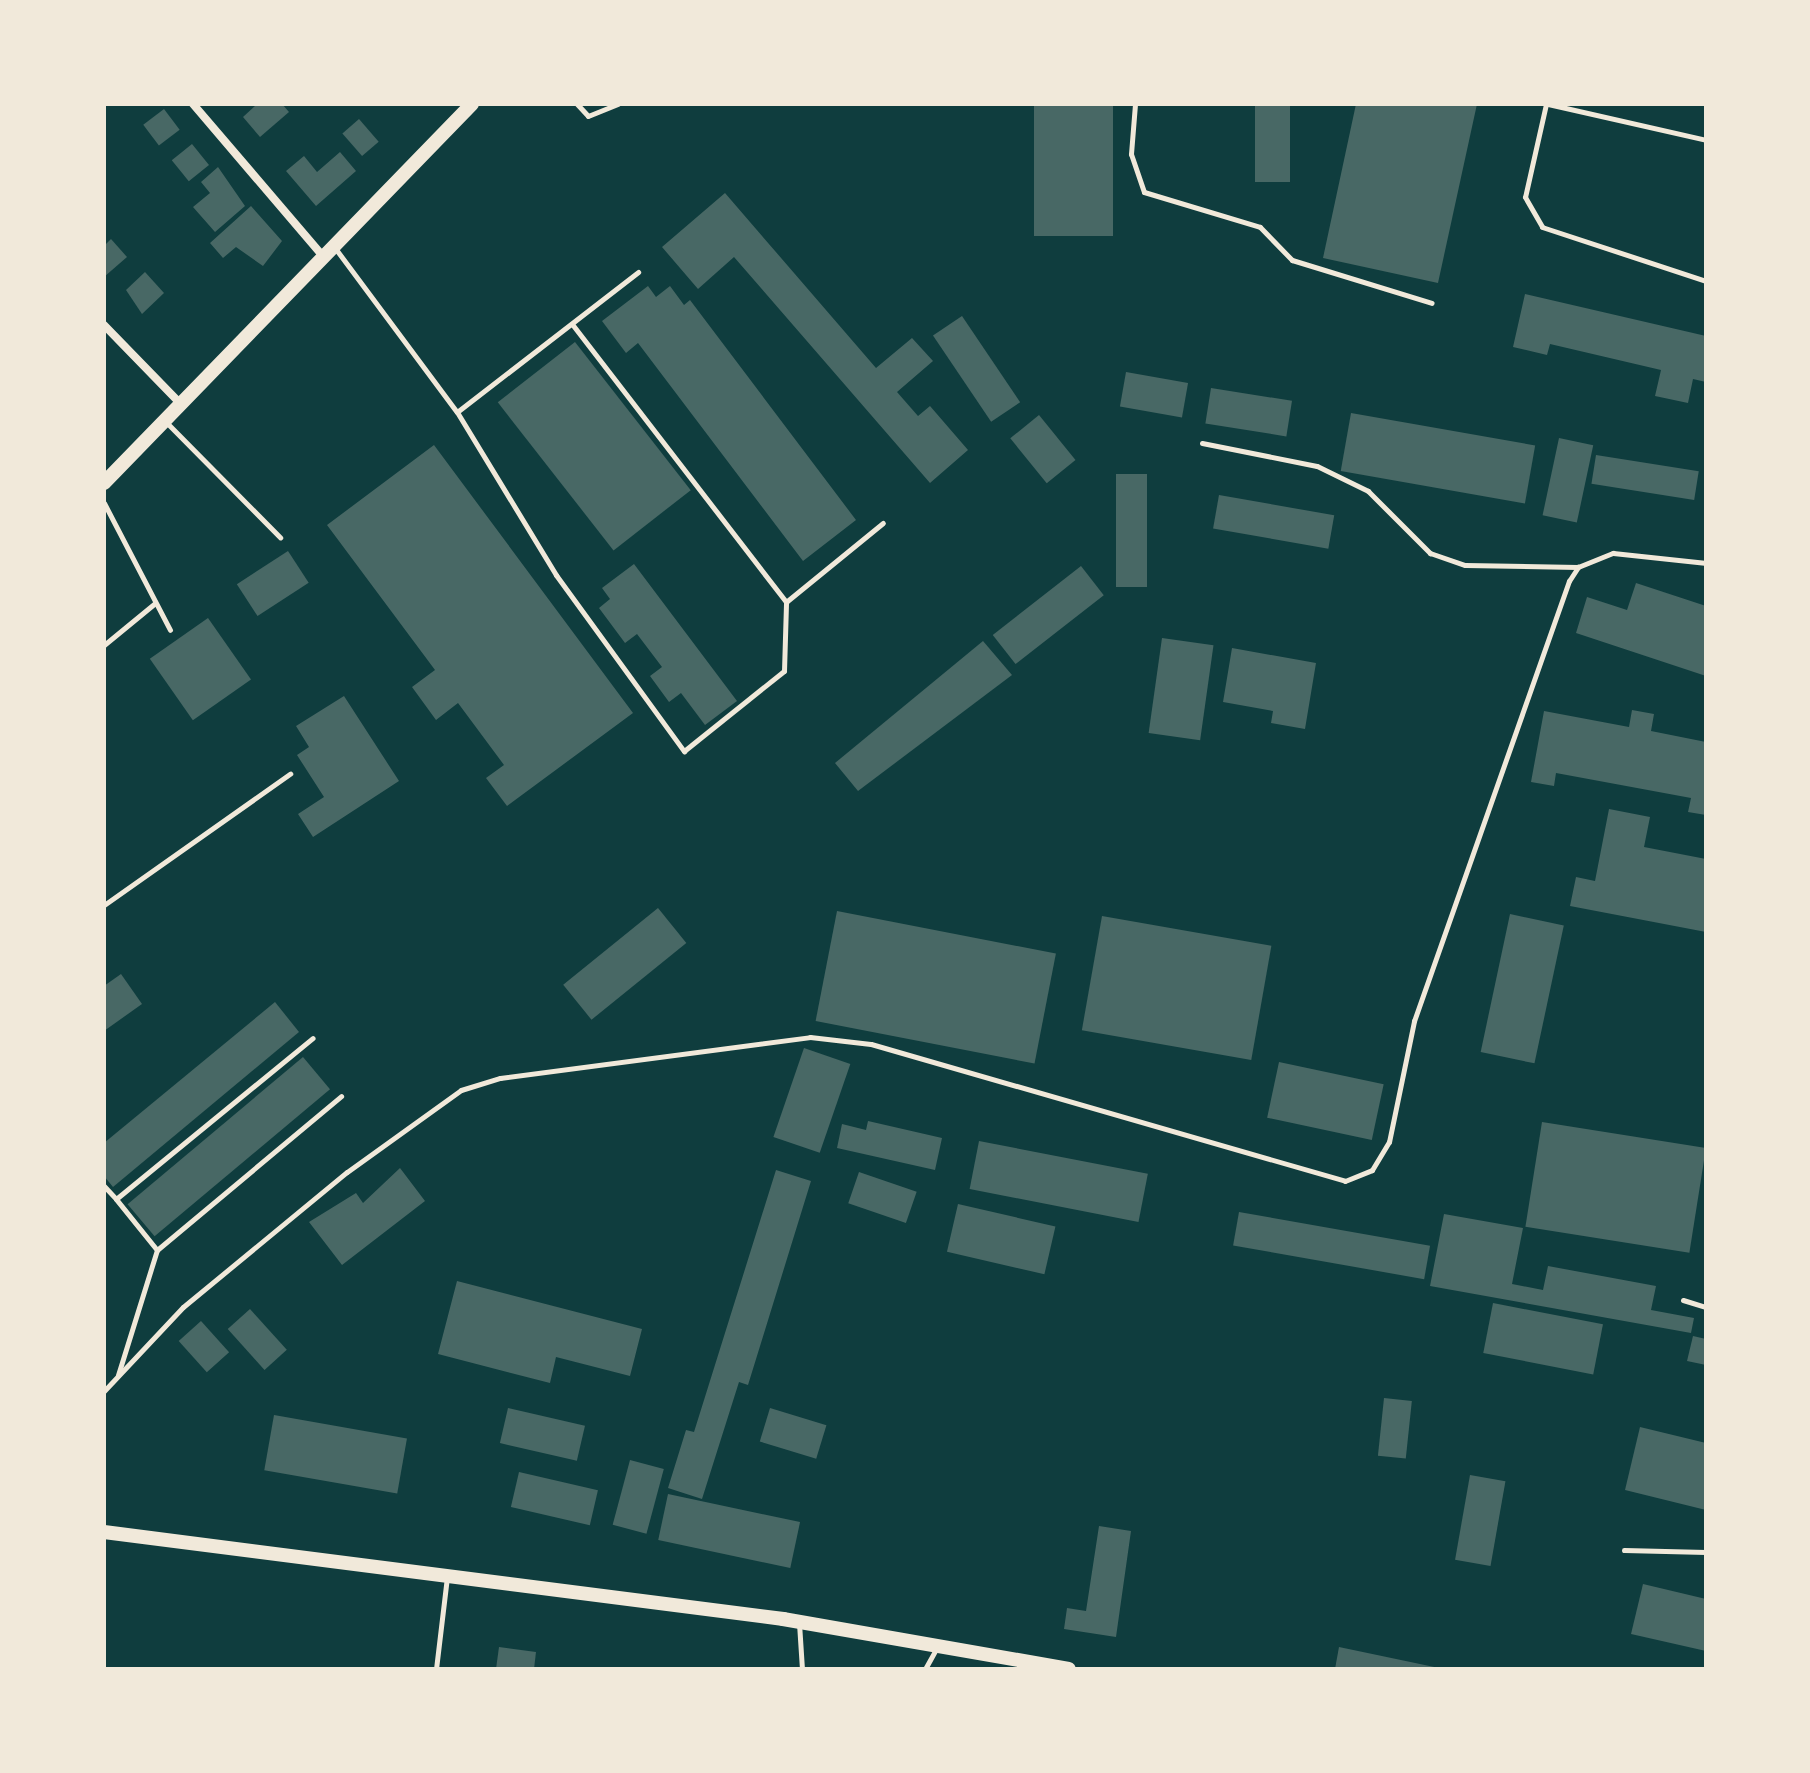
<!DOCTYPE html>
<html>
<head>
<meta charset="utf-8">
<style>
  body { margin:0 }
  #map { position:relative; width:1810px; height:1773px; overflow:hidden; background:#0f3d3e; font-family:"Open Sans",sans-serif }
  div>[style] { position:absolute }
  .building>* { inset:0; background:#486865; transform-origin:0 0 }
  .service>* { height:5px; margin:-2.5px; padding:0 2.5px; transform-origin:2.5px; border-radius:2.5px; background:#f1e9da }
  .minor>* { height:8px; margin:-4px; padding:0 4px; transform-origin:4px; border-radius:4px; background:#f1e9da }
  .tertiary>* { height:14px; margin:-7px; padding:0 7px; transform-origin:7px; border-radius:7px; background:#f1e9da }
  .secondary>* { height:14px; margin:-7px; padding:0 7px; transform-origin:7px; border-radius:7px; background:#f1e9da }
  span { translate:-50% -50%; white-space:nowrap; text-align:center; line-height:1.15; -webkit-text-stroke:6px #f1e9da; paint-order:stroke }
  .frame { position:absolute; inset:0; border:106px solid #f1e9da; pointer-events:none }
</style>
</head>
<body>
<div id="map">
  <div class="building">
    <i style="clip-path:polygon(257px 104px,282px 104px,289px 112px,260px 137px,243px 117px)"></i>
    <i style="left:1034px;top:104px;width:79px;height:132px"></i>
    <i style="left:1255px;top:104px;width:35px;height:78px"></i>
    <i style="clip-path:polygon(1356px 104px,1477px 104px,1438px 283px,1323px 258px)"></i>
    <i style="left:164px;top:109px;width:26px;height:26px;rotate:53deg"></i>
    <i style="left:359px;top:119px;width:30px;height:22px;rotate:49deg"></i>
    <i style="left:192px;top:144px;width:27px;height:26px;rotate:51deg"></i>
    <i style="clip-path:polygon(340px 152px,356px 171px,316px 206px,286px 171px,304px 156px,317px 172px)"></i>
    <i style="clip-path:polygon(218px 167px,245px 206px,215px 232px,193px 207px,210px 193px,201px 182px)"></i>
    <i style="clip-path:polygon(725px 193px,876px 368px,912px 338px,933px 361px,897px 392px,918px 416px,930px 406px,968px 450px,930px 483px,734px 257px,698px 289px,662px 247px)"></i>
    <i style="clip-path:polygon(251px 206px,282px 241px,263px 266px,236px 247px,223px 258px,210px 243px)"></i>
    <i style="clip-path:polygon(111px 239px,127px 257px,104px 277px,104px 246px)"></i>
    <i style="clip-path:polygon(145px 272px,164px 293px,142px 314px,126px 290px)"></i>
    <i style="clip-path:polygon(648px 286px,656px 297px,670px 286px,684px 305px,690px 300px,856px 520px,803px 561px,638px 343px,626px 353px,602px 321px)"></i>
    <i style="clip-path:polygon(1525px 294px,1706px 336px,1706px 382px,1693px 379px,1688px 403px,1655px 396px,1661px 370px,1550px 344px,1547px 355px,1513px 347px)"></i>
    <i style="left:962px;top:316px;width:104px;height:35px;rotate:56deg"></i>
    <i style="left:575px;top:342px;width:188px;height:98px;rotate:52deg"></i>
    <i style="left:1126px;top:372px;width:63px;height:35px;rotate:10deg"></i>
    <i style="left:1211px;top:388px;width:82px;height:36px;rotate:9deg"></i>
    <i style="left:1351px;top:413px;width:187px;height:59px;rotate:10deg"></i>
    <i style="left:1039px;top:415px;width:58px;height:37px;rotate:51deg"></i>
    <i style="left:1559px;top:438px;width:35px;height:79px;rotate:12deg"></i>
    <i style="clip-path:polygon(434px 445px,633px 713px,507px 806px,486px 778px,504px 765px,458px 703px,436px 720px,412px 687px,435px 670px,327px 525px)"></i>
    <i style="left:1596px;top:455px;width:104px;height:29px;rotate:9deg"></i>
    <i style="left:1116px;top:474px;width:31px;height:113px"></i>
    <i style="left:1219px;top:495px;width:117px;height:34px;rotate:10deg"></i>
    <i style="left:288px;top:551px;width:38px;height:61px;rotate:57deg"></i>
    <i style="clip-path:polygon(634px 564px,737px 701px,705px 725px,681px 693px,669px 702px,650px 676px,662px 667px,637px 634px,625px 643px,599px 608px,610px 599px,602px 588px)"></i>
    <i style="left:1081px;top:566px;width:37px;height:112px;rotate:52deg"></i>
    <i style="clip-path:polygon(1636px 583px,1706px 606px,1706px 676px,1576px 633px,1587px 597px,1627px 610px)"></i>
    <i style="left:208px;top:618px;width:75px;height:71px;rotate:55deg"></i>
    <i style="left:1162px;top:638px;width:52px;height:96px;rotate:8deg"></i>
    <i style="clip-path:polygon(983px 641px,1012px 675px,858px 791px,835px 763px)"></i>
    <i style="clip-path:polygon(1232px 648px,1316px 663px,1305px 729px,1271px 723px,1273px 711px,1223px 702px)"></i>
    <i style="clip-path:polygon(344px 696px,399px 781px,313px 837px,298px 814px,324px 797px,297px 755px,309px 747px,296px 726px)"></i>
    <i style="clip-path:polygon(1632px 710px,1654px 714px,1651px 731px,1706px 742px,1706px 815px,1688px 812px,1691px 798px,1556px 773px,1554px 786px,1531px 782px,1544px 711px,1629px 727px)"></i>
    <i style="clip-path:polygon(1609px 809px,1650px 817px,1644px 847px,1706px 859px,1706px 932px,1570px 906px,1576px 877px,1595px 881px)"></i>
    <i style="left:658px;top:908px;width:45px;height:122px;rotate:51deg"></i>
    <i style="left:837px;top:911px;width:223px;height:112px;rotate:11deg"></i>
    <i style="left:1510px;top:914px;width:55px;height:141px;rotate:12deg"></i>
    <i style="left:1102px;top:916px;width:172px;height:116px;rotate:10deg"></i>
    <i style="clip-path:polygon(121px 974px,142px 1004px,104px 1031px,104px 986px)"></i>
    <i style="clip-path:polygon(275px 1002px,299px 1032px,113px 1187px,104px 1176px,104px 1143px)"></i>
    <i style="left:804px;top:1048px;width:49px;height:94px;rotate:19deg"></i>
    <i style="left:303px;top:1057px;width:42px;height:229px;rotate:50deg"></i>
    <i style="left:1279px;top:1062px;width:107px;height:57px;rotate:12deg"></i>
    <i style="clip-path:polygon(868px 1121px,942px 1138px,935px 1170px,837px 1148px,842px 1124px,866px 1130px)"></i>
    <i style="left:1542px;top:1122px;width:166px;height:106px;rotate:9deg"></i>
    <i style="left:979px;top:1141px;width:172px;height:49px;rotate:11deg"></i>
    <i style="clip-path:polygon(400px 1168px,425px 1201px,342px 1265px,309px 1222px,356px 1193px,363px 1203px)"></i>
    <i style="clip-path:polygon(776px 1170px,811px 1181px,748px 1385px,739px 1382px,702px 1499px,668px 1488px,686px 1430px,694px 1432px)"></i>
    <i style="left:859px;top:1172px;width:61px;height:33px;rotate:19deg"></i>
    <i style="left:958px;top:1204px;width:100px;height:49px;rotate:13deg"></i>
    <i style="left:1239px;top:1212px;width:194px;height:34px;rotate:10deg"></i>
    <i style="clip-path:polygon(1444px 1214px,1523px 1228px,1512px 1284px,1543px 1290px,1548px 1266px,1656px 1286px,1651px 1310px,1694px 1318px,1691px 1333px,1430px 1286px)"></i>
    <i style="clip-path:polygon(457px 1281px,642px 1329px,630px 1376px,556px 1357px,550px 1383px,438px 1354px)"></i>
    <i style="left:1493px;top:1303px;width:112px;height:51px;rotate:11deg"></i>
    <i style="left:250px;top:1309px;width:55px;height:30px;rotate:48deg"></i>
    <i style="left:201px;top:1321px;width:42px;height:30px;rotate:48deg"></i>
    <i style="clip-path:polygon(1693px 1336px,1706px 1339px,1706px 1365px,1687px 1361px)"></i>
    <i style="left:1384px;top:1398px;width:28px;height:58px;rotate:6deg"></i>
    <i style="left:508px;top:1408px;width:79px;height:36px;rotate:13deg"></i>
    <i style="left:770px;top:1408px;width:59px;height:35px;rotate:17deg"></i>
    <i style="left:274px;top:1415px;width:135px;height:56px;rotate:10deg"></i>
    <i style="clip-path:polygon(1640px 1427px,1706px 1443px,1706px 1510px,1625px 1490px)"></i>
    <i style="left:630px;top:1460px;width:35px;height:67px;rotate:15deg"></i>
    <i style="left:519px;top:1472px;width:81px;height:36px;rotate:13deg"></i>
    <i style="left:1470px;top:1475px;width:36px;height:86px;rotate:10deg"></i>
    <i style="left:668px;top:1494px;width:135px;height:47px;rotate:12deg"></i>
    <i style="clip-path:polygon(1099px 1526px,1131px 1531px,1116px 1637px,1064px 1629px,1067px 1608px,1086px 1611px)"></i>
    <i style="clip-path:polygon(1643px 1584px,1706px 1599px,1706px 1651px,1631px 1634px)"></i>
    <i style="clip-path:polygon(499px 1647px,536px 1652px,534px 1669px,496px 1669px)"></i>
    <i style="clip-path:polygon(1339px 1647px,1439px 1668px,1439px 1669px,1335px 1669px)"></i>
  </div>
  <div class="service">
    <i style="left:577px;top:104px;width:16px;rotate:47deg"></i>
    <i style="left:588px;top:116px;width:32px;rotate:-22deg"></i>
    <i style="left:1135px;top:104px;width:50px;rotate:94.6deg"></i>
    <i style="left:1131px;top:154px;width:40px;rotate:71.1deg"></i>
    <i style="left:1144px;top:192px;width:121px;rotate:16.8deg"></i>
    <i style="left:1260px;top:227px;width:46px;rotate:45.9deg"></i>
    <i style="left:1292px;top:260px;width:146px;rotate:17.1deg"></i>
    <i style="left:1546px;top:104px;width:95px;rotate:102.7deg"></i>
    <i style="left:1525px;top:197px;width:34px;rotate:60deg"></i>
    <i style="left:1542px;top:227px;width:173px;rotate:18.2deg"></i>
    <i style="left:1548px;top:104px;width:162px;rotate:12.8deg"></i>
    <i style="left:335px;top:248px;width:204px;rotate:53.4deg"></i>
    <i style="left:457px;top:412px;width:191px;rotate:58.7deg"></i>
    <i style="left:556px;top:575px;width:218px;rotate:54deg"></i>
    <i style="left:684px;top:751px;width:128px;rotate:-38.7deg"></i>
    <i style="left:784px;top:671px;width:69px;rotate:-88.3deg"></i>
    <i style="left:786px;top:602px;width:125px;rotate:-39.2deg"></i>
    <i style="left:572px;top:324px;width:351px;rotate:52.4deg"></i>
    <i style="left:457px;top:412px;width:229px;rotate:-37.7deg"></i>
    <i style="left:167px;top:423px;width:161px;rotate:45.3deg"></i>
    <i style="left:1202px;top:443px;width:117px;rotate:11.3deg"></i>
    <i style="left:1317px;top:466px;width:57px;rotate:26.1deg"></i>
    <i style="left:1368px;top:491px;width:88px;rotate:45deg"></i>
    <i style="left:1430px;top:553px;width:37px;rotate:19deg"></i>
    <i style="left:1465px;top:565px;width:113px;rotate:1deg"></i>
    <i style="left:104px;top:503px;width:143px;rotate:62.5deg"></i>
    <i style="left:104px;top:645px;width:65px;rotate:-39.4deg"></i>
    <i style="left:104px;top:905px;width:228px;rotate:-35.2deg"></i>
    <i style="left:104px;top:1186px;width:18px;rotate:47deg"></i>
    <i style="left:157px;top:1250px;width:65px;rotate:-128.8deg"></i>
    <i style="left:116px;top:1199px;width:254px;rotate:-39.3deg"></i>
    <i style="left:1683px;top:1300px;width:24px;rotate:17deg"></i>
    <i style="left:118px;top:1375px;width:131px;rotate:-72.7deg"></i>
    <i style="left:157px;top:1250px;width:240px;rotate:-39.9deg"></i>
    <i style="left:104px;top:1391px;width:115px;rotate:-46.8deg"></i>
    <i style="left:183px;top:1307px;width:212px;rotate:-39.5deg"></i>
    <i style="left:347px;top:1172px;width:140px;rotate:-35.7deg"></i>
    <i style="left:461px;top:1090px;width:41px;rotate:-17.1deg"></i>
    <i style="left:500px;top:1078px;width:313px;rotate:-7.5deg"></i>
    <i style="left:810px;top:1037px;width:61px;rotate:6.5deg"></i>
    <i style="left:871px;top:1044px;width:493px;rotate:16.1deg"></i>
    <i style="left:1345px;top:1181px;width:29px;rotate:-22deg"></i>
    <i style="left:1372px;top:1170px;width:33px;rotate:-59deg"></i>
    <i style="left:1389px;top:1142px;width:124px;rotate:-78.3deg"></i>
    <i style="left:1414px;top:1021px;width:467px;rotate:-70.6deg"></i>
    <i style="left:1569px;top:581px;width:17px;rotate:-57deg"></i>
    <i style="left:1578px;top:567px;width:38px;rotate:-22deg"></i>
    <i style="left:1613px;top:553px;width:94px;rotate:6.1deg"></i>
    <i style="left:1624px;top:1550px;width:82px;rotate:1.4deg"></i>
    <i style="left:799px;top:1623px;width:46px;rotate:86.3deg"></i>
    <i style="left:436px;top:1669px;width:93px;rotate:-83.2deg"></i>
    <i style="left:925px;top:1669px;width:23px;rotate:-61deg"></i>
  </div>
  <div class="minor">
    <i style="left:193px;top:104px;width:199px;rotate:49.5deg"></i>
    <i style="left:104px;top:325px;width:107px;rotate:45.8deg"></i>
  </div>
  <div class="tertiary">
    <i style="left:104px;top:483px;width:528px;rotate:-45.84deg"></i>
  </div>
  <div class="secondary">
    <i style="left:104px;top:1532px;width:685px;rotate:7.3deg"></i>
    <i style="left:783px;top:1619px;width:290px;rotate:9.9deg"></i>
  </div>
  <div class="frame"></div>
</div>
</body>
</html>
